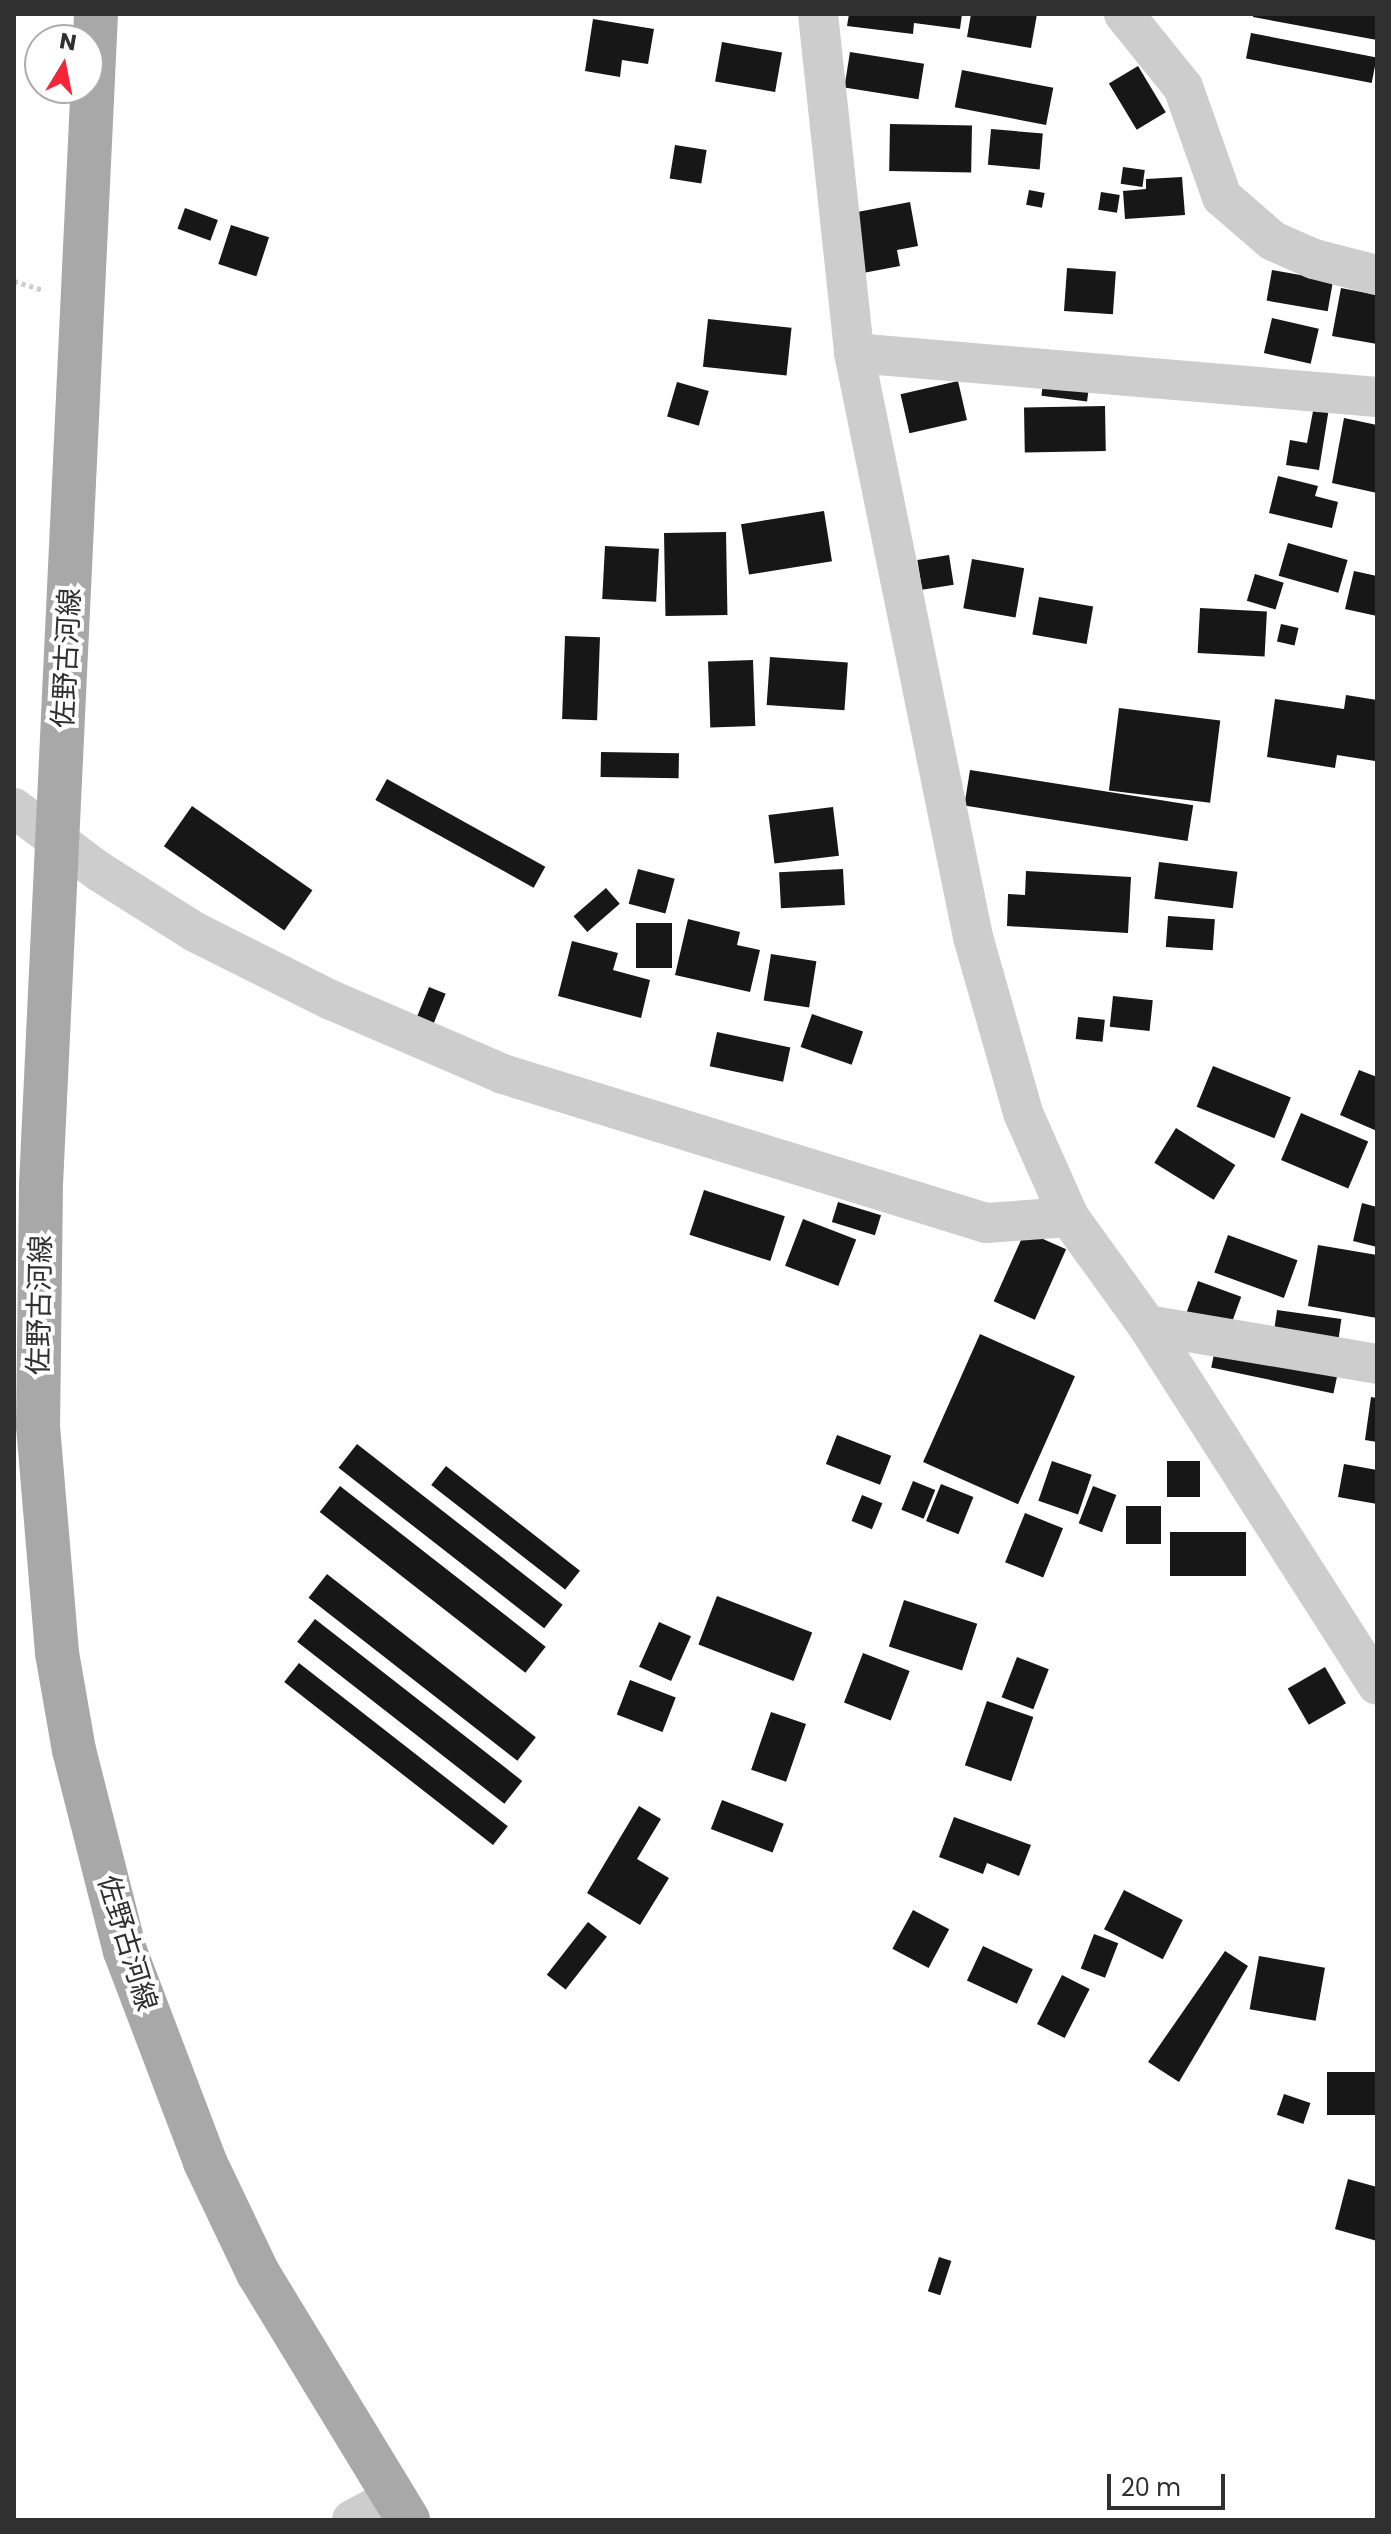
<!DOCTYPE html>
<html>
<head>
<meta charset="utf-8">
<style>
  body { margin:0 }
  #map { position:relative; width:1391px; height:2534px; overflow:hidden; background:#fff; font-family:Poppins,"Noto Sans JP",sans-serif }
  div>[style] { position:absolute }
  .building>* { inset:0; background:#171717; transform-origin:0 0 }
  .path>* { height:5px; margin-top:-2.5px; transform-origin:0; background:repeating-linear-gradient(90deg,#cdcdcd 0 4px,transparent 0 8px) }
  .minor>* { height:40px; margin:-20px; padding:0 20px; transform-origin:20px; border-radius:20px; background:#cdcdcd }
  .major>* { height:44px; margin:-22px; padding:0 22px; transform-origin:22px; border-radius:22px; background:#a8a8a8 }
  span { translate:-50% -50%; white-space:nowrap; text-align:center; line-height:1.15; -webkit-text-stroke:8px #fff; paint-order:stroke }
  .street-label { font-size:28px; color:#303030 }
  .frame { position:absolute; inset:0; border:16px solid #303030; pointer-events:none }
  .north { position:absolute; left:24px; top:24px; width:80px; height:80px; box-sizing:border-box; background:#fff; border:2px solid #acacac; border-radius:50%; rotate:10deg; font-size:22px; font-weight:700; line-height:32px; text-align:center; color:#303030 }
  .north::after { content:''; display:block; margin:auto; width:28px; height:36px; background:#f62438; clip-path:polygon(50% 0,100% 100%,50% 72%,0 100%) }
  .scale { position:absolute; left:1107px; top:2474px; width:118px; height:36px; box-sizing:border-box; border:4px solid #303030; border-top:0; padding-left:10px; font-size:24px; line-height:28px; white-space:nowrap; color:#303030; -webkit-text-stroke:6px #fff; paint-order:stroke }
</style>
</head>
<body>
<div id="map">
  <div class="building">
    <i style="clip-path:polygon(849px 14px,962px 14px,960px 29px,914px 23px,913px 34px,847px 26px)"></i>
    <i style="clip-path:polygon(971px 14px,1037px 14px,1031px 48px,967px 37px)"></i>
    <i style="clip-path:polygon(1253px 14px,1377px 14px,1377px 40px,1253px 17px)"></i>
    <i style="clip-path:polygon(593px 19px,654px 29px,648px 64px,622px 60px,620px 77px,585px 71px)"></i>
    <i style="left:1251px;top:33px;width:128px;height:26px;rotate:11deg"></i>
    <i style="left:722px;top:42px;width:61px;height:40px;rotate:10deg"></i>
    <i style="left:850px;top:52px;width:75px;height:36px;rotate:9deg"></i>
    <i style="left:1138px;top:66px;width:54px;height:34px;rotate:59deg"></i>
    <i style="left:962px;top:70px;width:93px;height:38px;rotate:11deg"></i>
    <i style="left:890px;top:124px;width:82px;height:47px;rotate:1deg"></i>
    <i style="left:991px;top:129px;width:52px;height:36px;rotate:5deg"></i>
    <i style="left:675px;top:145px;width:32px;height:34px;rotate:9deg"></i>
    <i style="left:1123px;top:167px;width:22px;height:17px;rotate:8deg"></i>
    <i style="clip-path:polygon(1182px 177px,1185px 215px,1125px 219px,1123px 191px,1146px 189px,1146px 179px)"></i>
    <i style="left:1029px;top:190px;width:16px;height:15px;rotate:11deg"></i>
    <i style="left:1101px;top:192px;width:19px;height:18px;rotate:9deg"></i>
    <i style="clip-path:polygon(910px 202px,918px 246px,897px 250px,900px 266px,863px 273px,852px 213px)"></i>
    <i style="left:185px;top:208px;width:35px;height:22px;rotate:20deg"></i>
    <i style="left:231px;top:225px;width:40px;height:41px;rotate:18deg"></i>
    <i style="left:1067px;top:268px;width:49px;height:43px;rotate:4deg"></i>
    <i style="left:1272px;top:270px;width:62px;height:31px;rotate:10deg"></i>
    <i style="clip-path:polygon(1341px 288px,1377px 295px,1377px 344px,1332px 336px)"></i>
    <i style="left:1272px;top:318px;width:48px;height:36px;rotate:13deg"></i>
    <i style="left:708px;top:319px;width:84px;height:48px;rotate:6deg"></i>
    <i style="left:1044px;top:375px;width:46px;height:21px;rotate:7deg"></i>
    <i style="left:958px;top:381px;width:40px;height:59px;rotate:77deg"></i>
    <i style="left:677px;top:382px;width:33px;height:36px;rotate:16deg"></i>
    <i style="left:1105px;top:406px;width:45px;height:81px;rotate:89deg"></i>
    <i style="clip-path:polygon(1314px 406px,1329px 408px,1319px 470px,1286px 465px,1290px 440px,1307px 443px)"></i>
    <i style="clip-path:polygon(1344px 418px,1377px 425px,1377px 493px,1332px 483px)"></i>
    <i style="clip-path:polygon(1278px 476px,1318px 486px,1315px 496px,1338px 502px,1332px 528px,1269px 513px)"></i>
    <i style="left:824px;top:511px;width:51px;height:84px;rotate:81deg"></i>
    <i style="left:726px;top:532px;width:83px;height:62px;rotate:89deg"></i>
    <i style="left:1288px;top:543px;width:62px;height:34px;rotate:16deg"></i>
    <i style="left:605px;top:546px;width:54px;height:53px;rotate:3deg"></i>
    <i style="left:949px;top:555px;width:30px;height:32px;rotate:81deg"></i>
    <i style="left:972px;top:559px;width:53px;height:50px;rotate:10deg"></i>
    <i style="clip-path:polygon(1354px 571px,1377px 576px,1377px 616px,1345px 609px)"></i>
    <i style="left:1255px;top:574px;width:30px;height:28px;rotate:17deg"></i>
    <i style="left:1039px;top:597px;width:55px;height:38px;rotate:10deg"></i>
    <i style="left:1200px;top:608px;width:67px;height:45px;rotate:3deg"></i>
    <i style="left:1281px;top:624px;width:18px;height:18px;rotate:13deg"></i>
    <i style="left:565px;top:636px;width:35px;height:83px;rotate:2deg"></i>
    <i style="left:770px;top:657px;width:78px;height:48px;rotate:4deg"></i>
    <i style="left:753px;top:660px;width:66px;height:45px;rotate:88deg"></i>
    <i style="clip-path:polygon(1346px 695px,1377px 700px,1375px 761px,1337px 755px,1335px 768px,1267px 757px,1275px 699px,1344px 709px)"></i>
    <i style="left:1119px;top:708px;width:102px;height:83px;rotate:7deg"></i>
    <i style="left:601px;top:752px;width:78px;height:25px;rotate:1deg"></i>
    <i style="left:970px;top:770px;width:226px;height:36px;rotate:9deg"></i>
    <i style="left:387px;top:779px;width:181px;height:24px;rotate:29deg"></i>
    <i style="left:192px;top:806px;width:147px;height:49px;rotate:35deg"></i>
    <i style="left:833px;top:807px;width:49px;height:65px;rotate:83deg"></i>
    <i style="left:1159px;top:862px;width:79px;height:37px;rotate:7deg"></i>
    <i style="left:638px;top:869px;width:38px;height:36px;rotate:15deg"></i>
    <i style="left:843px;top:869px;width:36px;height:64px;rotate:87deg"></i>
    <i style="clip-path:polygon(1026px 871px,1131px 877px,1128px 933px,1007px 926px,1008px 894px,1025px 895px)"></i>
    <i style="left:606px;top:888px;width:21px;height:43px;rotate:49deg"></i>
    <i style="left:1168px;top:916px;width:47px;height:31px;rotate:4deg"></i>
    <i style="clip-path:polygon(688px 919px,740px 932px,737px 945px,760px 950px,750px 992px,675px 975px)"></i>
    <i style="left:636px;top:923px;width:36px;height:45px"></i>
    <i style="clip-path:polygon(572px 941px,618px 953px,613px 970px,650px 980px,641px 1018px,558px 996px)"></i>
    <i style="left:771px;top:954px;width:46px;height:47px;rotate:9deg"></i>
    <i style="left:429px;top:987px;width:18px;height:34px;rotate:22deg"></i>
    <i style="left:1113px;top:996px;width:40px;height:31px;rotate:6deg"></i>
    <i style="left:812px;top:1014px;width:54px;height:35px;rotate:19deg"></i>
    <i style="left:1078px;top:1017px;width:27px;height:22px;rotate:6deg"></i>
    <i style="left:717px;top:1032px;width:75px;height:35px;rotate:12deg"></i>
    <i style="left:1213px;top:1066px;width:84px;height:44px;rotate:22deg"></i>
    <i style="clip-path:polygon(1359px 1070px,1377px 1077px,1377px 1131px,1340px 1115px)"></i>
    <i style="left:1301px;top:1113px;width:73px;height:51px;rotate:23deg"></i>
    <i style="left:1176px;top:1128px;width:70px;height:41px;rotate:32deg"></i>
    <i style="left:704px;top:1190px;width:85px;height:47px;rotate:18deg"></i>
    <i style="left:838px;top:1202px;width:45px;height:21px;rotate:17deg"></i>
    <i style="clip-path:polygon(1362px 1203px,1377px 1207px,1377px 1247px,1353px 1241px)"></i>
    <i style="left:803px;top:1219px;width:57px;height:50px;rotate:21deg"></i>
    <i style="left:1025px;top:1231px;width:45px;height:77px;rotate:24deg"></i>
    <i style="left:1228px;top:1235px;width:74px;height:40px;rotate:20deg"></i>
    <i style="clip-path:polygon(1318px 1245px,1377px 1255px,1377px 1318px,1308px 1306px)"></i>
    <i style="left:1198px;top:1281px;width:46px;height:37px;rotate:20deg"></i>
    <i style="left:1277px;top:1310px;width:65px;height:34px;rotate:8deg"></i>
    <i style="left:980px;top:1334px;width:104px;height:140px;rotate:24deg"></i>
    <i style="left:1217px;top:1340px;width:125px;height:28px;rotate:12deg"></i>
    <i style="clip-path:polygon(1371px 1397px,1377px 1398px,1377px 1442px,1365px 1440px)"></i>
    <i style="left:837px;top:1435px;width:58px;height:31px;rotate:21deg"></i>
    <i style="left:357px;top:1444px;width:261px;height:30px;rotate:38deg"></i>
    <i style="left:1052px;top:1461px;width:42px;height:42px;rotate:19deg"></i>
    <i style="left:1167px;top:1461px;width:33px;height:36px"></i>
    <i style="clip-path:polygon(1344px 1464px,1377px 1470px,1377px 1504px,1338px 1497px)"></i>
    <i style="left:446px;top:1466px;width:170px;height:24px;rotate:38deg"></i>
    <i style="left:913px;top:1481px;width:24px;height:31px;rotate:22deg"></i>
    <i style="left:941px;top:1484px;width:35px;height:40px;rotate:22deg"></i>
    <i style="left:340px;top:1486px;width:261px;height:33px;rotate:38deg"></i>
    <i style="left:1093px;top:1486px;width:25px;height:40px;rotate:21deg"></i>
    <i style="left:862px;top:1495px;width:22px;height:28px;rotate:22deg"></i>
    <i style="left:1126px;top:1506px;width:35px;height:38px"></i>
    <i style="left:1025px;top:1513px;width:41px;height:53px;rotate:22deg"></i>
    <i style="left:1170px;top:1532px;width:76px;height:44px"></i>
    <i style="left:327px;top:1574px;width:265px;height:30px;rotate:38deg"></i>
    <i style="left:717px;top:1596px;width:102px;height:52px;rotate:21deg"></i>
    <i style="left:904px;top:1600px;width:77px;height:49px;rotate:18deg"></i>
    <i style="left:315px;top:1619px;width:263px;height:29px;rotate:38deg"></i>
    <i style="left:659px;top:1622px;width:35px;height:49px;rotate:24deg"></i>
    <i style="left:863px;top:1653px;width:50px;height:53px;rotate:21deg"></i>
    <i style="left:1017px;top:1657px;width:34px;height:43px;rotate:21deg"></i>
    <i style="left:299px;top:1663px;width:265px;height:24px;rotate:38deg"></i>
    <i style="left:1325px;top:1667px;width:42px;height:43px;rotate:60deg"></i>
    <i style="left:630px;top:1680px;width:49px;height:37px;rotate:21deg"></i>
    <i style="left:987px;top:1701px;width:49px;height:68px;rotate:19deg"></i>
    <i style="left:771px;top:1712px;width:37px;height:61px;rotate:19deg"></i>
    <i style="left:722px;top:1800px;width:66px;height:31px;rotate:21deg"></i>
    <i style="clip-path:polygon(639px 1806px,661px 1819px,637px 1859px,669px 1878px,640px 1925px,587px 1893px)"></i>
    <i style="clip-path:polygon(954px 1817px,1031px 1845px,1019px 1876px,987px 1863px,983px 1874px,939px 1857px)"></i>
    <i style="left:1124px;top:1890px;width:66px;height:44px;rotate:27deg"></i>
    <i style="left:913px;top:1910px;width:41px;height:44px;rotate:28deg"></i>
    <i style="left:588px;top:1922px;width:24px;height:67px;rotate:38deg"></i>
    <i style="left:1094px;top:1934px;width:26px;height:37px;rotate:21deg"></i>
    <i style="left:983px;top:1946px;width:55px;height:38px;rotate:25deg"></i>
    <i style="clip-path:polygon(1225px 1951px,1248px 1966px,1179px 2082px,1148px 2062px)"></i>
    <i style="left:1259px;top:1956px;width:67px;height:54px;rotate:10deg"></i>
    <i style="left:1062px;top:1975px;width:31px;height:55px;rotate:27deg"></i>
    <i style="left:1327px;top:2072px;width:50px;height:43px"></i>
    <i style="left:1284px;top:2094px;width:28px;height:22px;rotate:19deg"></i>
    <i style="clip-path:polygon(1348px 2179px,1377px 2187px,1377px 2241px,1335px 2229px)"></i>
    <i style="left:939px;top:2257px;width:13px;height:36px;rotate:18deg"></i>
  </div>
  <div class="path">
    <i style="left:14px;top:281px;width:31px;rotate:17deg"></i>
  </div>
  <div class="minor">
    <i style="left:818px;top:14px;width:341px;rotate:83.9deg"></i>
    <i style="left:854px;top:353px;width:596px;rotate:78.48deg"></i>
    <i style="left:973px;top:937px;width:183px;rotate:74.1deg"></i>
    <i style="left:1023px;top:1113px;width:114px;rotate:66.1deg"></i>
    <i style="left:1069px;top:1217px;width:133px;rotate:54.2deg"></i>
    <i style="left:1147px;top:1325px;width:427px;rotate:57.4deg"></i>
    <i style="left:1124px;top:14px;width:94px;rotate:51.1deg"></i>
    <i style="left:1183px;top:87px;width:117px;rotate:70.5deg"></i>
    <i style="left:1222px;top:197px;width:67px;rotate:40.8deg"></i>
    <i style="left:1273px;top:241px;width:45px;rotate:23.7deg"></i>
    <i style="left:1314px;top:259px;width:65px;rotate:14.3deg"></i>
    <i style="left:854px;top:353px;width:525px;rotate:4.81deg"></i>
    <i style="left:14px;top:808px;width:107px;rotate:36.7deg"></i>
    <i style="left:100px;top:872px;width:112px;rotate:32.3deg"></i>
    <i style="left:195px;top:932px;width:152px;rotate:26.6deg"></i>
    <i style="left:331px;top:1000px;width:187px;rotate:23.3deg"></i>
    <i style="left:503px;top:1074px;width:505px;rotate:17.14deg"></i>
    <i style="left:986px;top:1223px;width:83px;rotate:-4.1deg"></i>
    <i style="left:1147px;top:1325px;width:233px;rotate:9.6deg"></i>
    <i style="left:352px;top:2520px;width:47px;rotate:-28.2deg"></i>
  </div>
  <div class="major">
    <i style="left:96px;top:14px;width:1171px;rotate:92.69deg"></i>
    <i style="left:41px;top:1184px;width:242px;rotate:90.7deg"></i>
    <i style="left:38px;top:1426px;width:228px;rotate:85.2deg"></i>
    <i style="left:57px;top:1653px;width:98px;rotate:80.1deg"></i>
    <i style="left:74px;top:1750px;width:207px;rotate:75.8deg"></i>
    <i style="left:125px;top:1951px;width:226px;rotate:69.2deg"></i>
    <i style="left:205px;top:2162px;width:123px;rotate:64.5deg"></i>
    <i style="left:258px;top:2273px;width:289px;rotate:58.7deg"></i>
  </div>
  <div class="street-label">
    <span style="left:67px;top:658px;rotate:-87deg">佐野古河線</span>
    <span style="left:40px;top:1305px;rotate:-89deg">佐野古河線</span>
    <span style="left:127px;top:1943px;rotate:73deg">佐野古河線</span>
  </div>
  <div class="frame"></div>
  <div class="north">N</div>
  <div class="scale">20 m</div>
</div>
</body>
</html>
